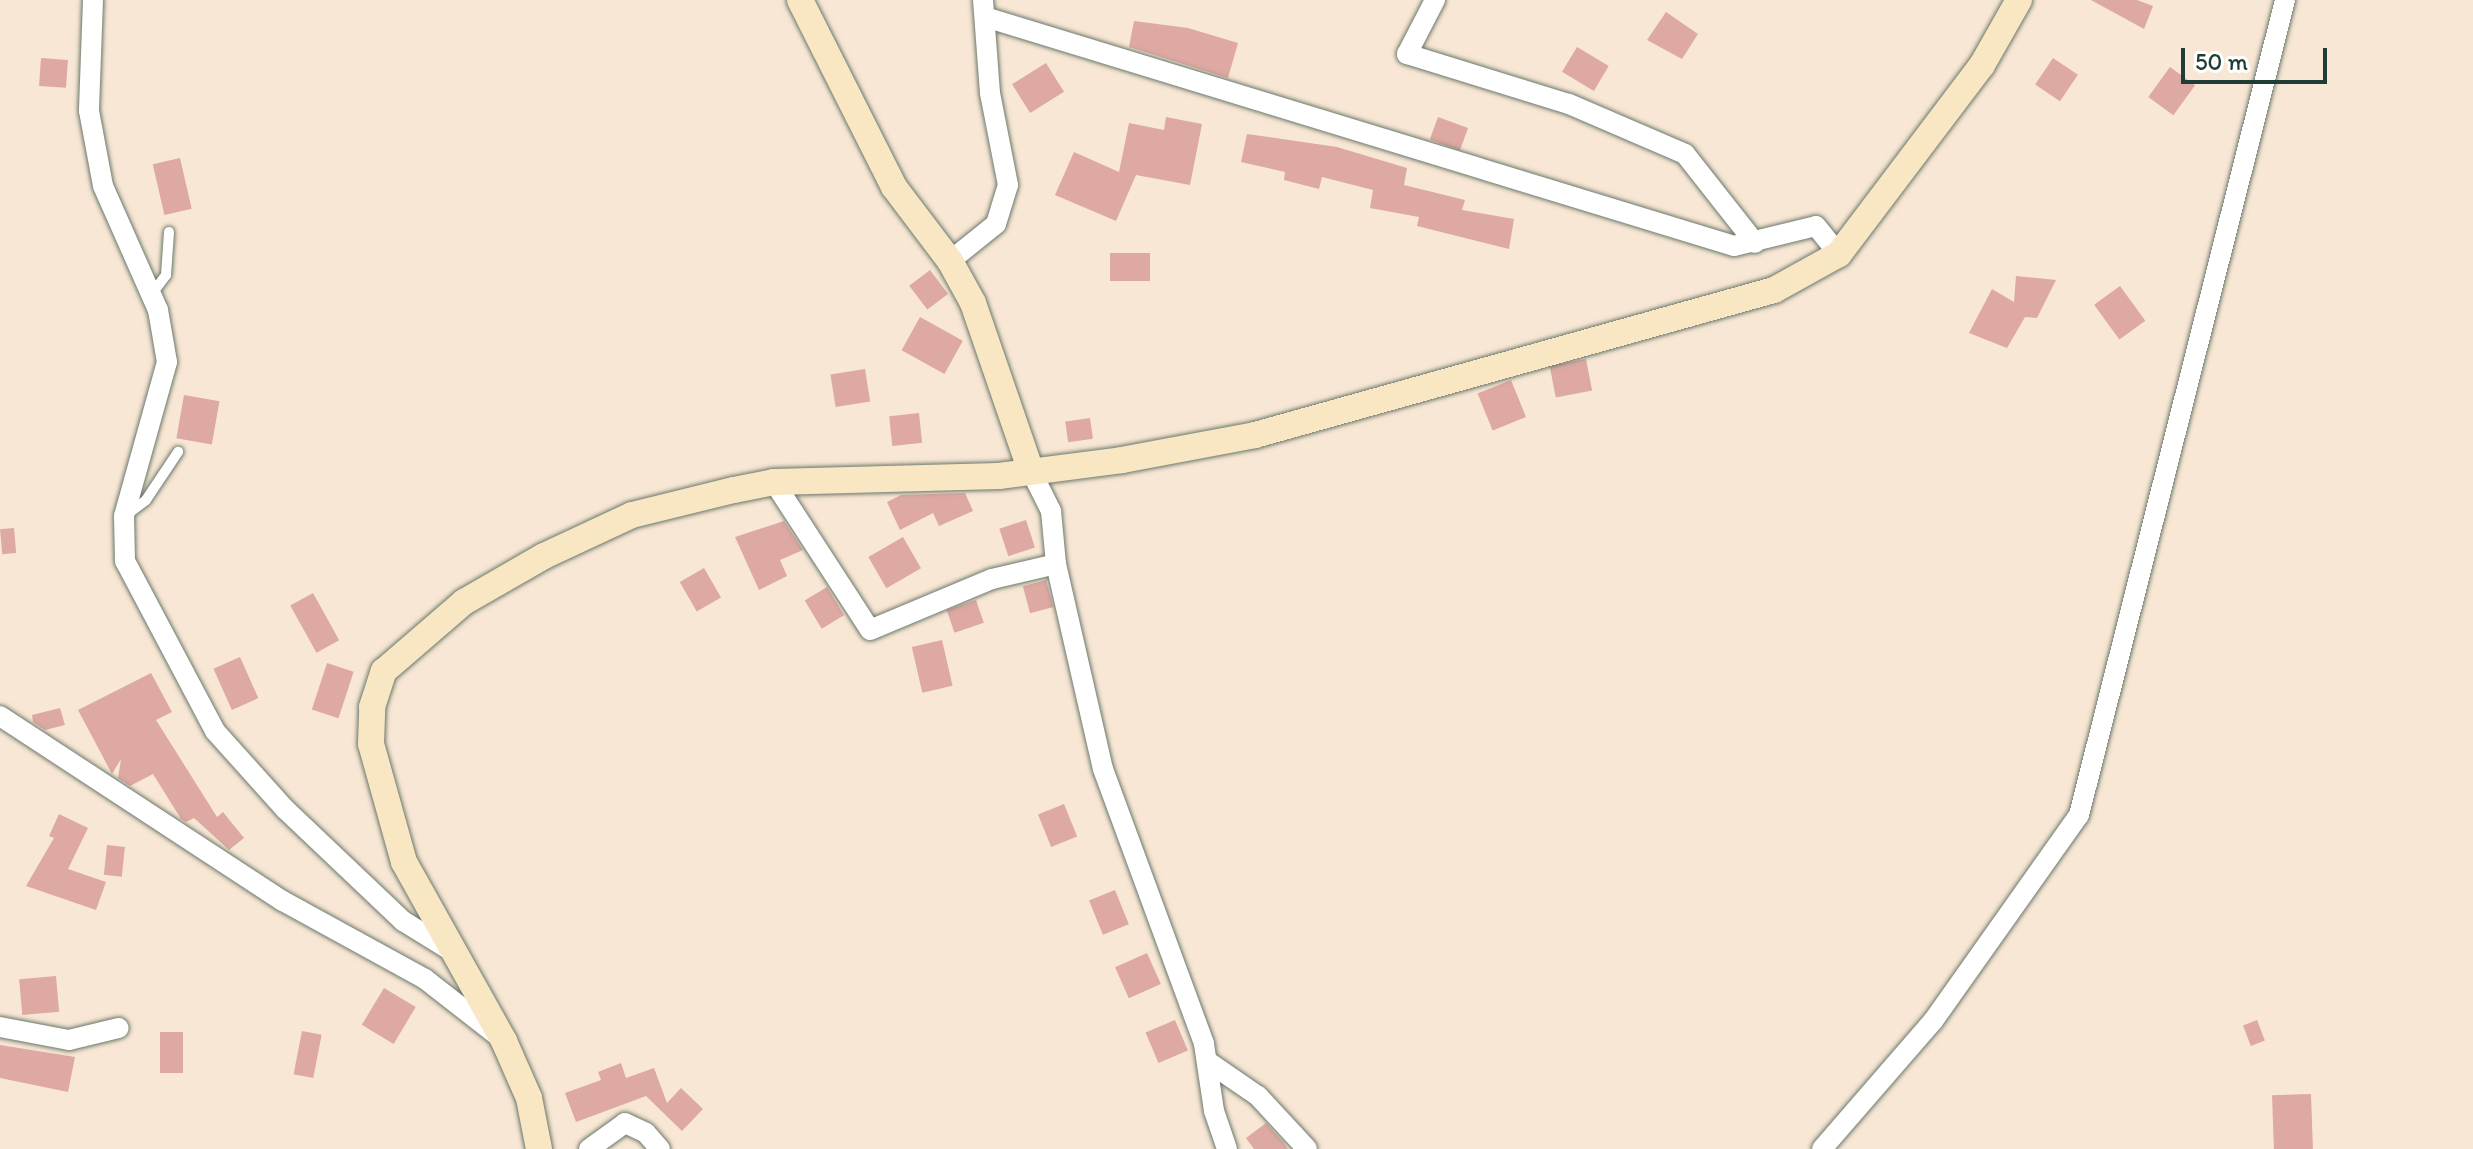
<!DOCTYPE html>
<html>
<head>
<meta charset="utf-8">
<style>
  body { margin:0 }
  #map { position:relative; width:2473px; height:1149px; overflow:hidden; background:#f8e7d4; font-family:Itim,sans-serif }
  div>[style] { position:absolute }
  .building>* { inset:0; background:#dda9a2; transform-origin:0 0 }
  .roads { filter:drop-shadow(0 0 2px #6b786c) drop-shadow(0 0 2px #6b786c) }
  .lane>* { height:10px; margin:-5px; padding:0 5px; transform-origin:5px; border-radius:5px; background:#fff }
  .street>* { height:20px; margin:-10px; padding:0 10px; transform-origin:10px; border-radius:10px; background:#fff }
  .secondary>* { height:26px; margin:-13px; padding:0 13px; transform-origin:13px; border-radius:13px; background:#f9e7c3 }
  span { translate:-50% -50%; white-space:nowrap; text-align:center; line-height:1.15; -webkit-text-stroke:7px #fff; paint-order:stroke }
  .scale { position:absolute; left:2181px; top:48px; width:146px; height:36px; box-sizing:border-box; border:4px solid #1f3d34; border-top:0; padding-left:10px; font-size:24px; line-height:28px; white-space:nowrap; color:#1f3d34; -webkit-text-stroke:6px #fff; paint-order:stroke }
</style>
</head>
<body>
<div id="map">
  <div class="building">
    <i style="clip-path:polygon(2091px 0,2137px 0,2153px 6px,2144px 29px)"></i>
    <i style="clip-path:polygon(1666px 12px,1698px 34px,1682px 59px,1647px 40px)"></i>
    <i style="clip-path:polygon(1134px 21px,1188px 28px,1238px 43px,1228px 78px,1129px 47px)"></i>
    <i style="left:1577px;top:47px;width:37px;height:29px;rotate:31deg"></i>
    <i style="left:41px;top:58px;width:27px;height:28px;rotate:4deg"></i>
    <i style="left:2053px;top:58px;width:30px;height:32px;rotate:34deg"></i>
    <i style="left:1046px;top:63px;width:34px;height:40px;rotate:58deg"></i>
    <i style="left:2170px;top:67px;width:31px;height:37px;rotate:36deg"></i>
    <i style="clip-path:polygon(1166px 117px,1202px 124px,1190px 185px,1136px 175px,1116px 221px,1055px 195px,1074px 152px,1119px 172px,1129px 123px,1164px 130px)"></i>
    <i style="left:1438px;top:117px;width:32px;height:24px;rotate:20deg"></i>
    <i style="clip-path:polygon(1247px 134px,1337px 147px,1407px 168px,1404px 185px,1465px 200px,1462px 210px,1514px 219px,1509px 249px,1417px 226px,1419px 217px,1370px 208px,1373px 190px,1322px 177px,1319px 189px,1284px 180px,1285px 172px,1241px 162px)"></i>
    <i style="left:180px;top:158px;width:52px;height:28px;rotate:77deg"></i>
    <i style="left:1110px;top:253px;width:40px;height:28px"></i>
    <i style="left:930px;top:270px;width:30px;height:26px;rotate:53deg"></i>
    <i style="clip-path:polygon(2016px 276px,2056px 280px,2037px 318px,2025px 317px,2007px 348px,1969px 333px,1992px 289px,2014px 302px)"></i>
    <i style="left:2120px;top:286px;width:43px;height:32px;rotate:54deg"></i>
    <i style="left:920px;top:317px;width:49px;height:38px;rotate:29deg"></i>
    <i style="left:1586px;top:359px;width:32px;height:37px;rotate:79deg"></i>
    <i style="left:865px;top:369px;width:33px;height:35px;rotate:81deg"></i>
    <i style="left:1511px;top:380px;width:40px;height:36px;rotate:68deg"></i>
    <i style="left:184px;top:395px;width:36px;height:44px;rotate:10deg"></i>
    <i style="left:919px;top:413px;width:30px;height:30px;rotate:84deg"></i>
    <i style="left:1090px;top:418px;width:21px;height:25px;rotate:82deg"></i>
    <i style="clip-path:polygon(965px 493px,973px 511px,939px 526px,933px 513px,900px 530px,887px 502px,901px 495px)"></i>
    <i style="left:1026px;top:520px;width:29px;height:28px;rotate:72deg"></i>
    <i style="clip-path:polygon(784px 521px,803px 550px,780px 560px,787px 576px,759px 590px,735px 537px)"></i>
    <i style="left:14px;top:528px;width:25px;height:14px;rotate:85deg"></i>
    <i style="left:903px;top:537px;width:36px;height:40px;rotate:60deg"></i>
    <i style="left:704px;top:568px;width:34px;height:28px;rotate:60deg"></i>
    <i style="left:1046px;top:580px;width:28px;height:24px;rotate:75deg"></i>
    <i style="left:827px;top:587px;width:33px;height:26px;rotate:59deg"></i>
    <i style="left:313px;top:593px;width:54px;height:26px;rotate:61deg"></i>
    <i style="left:976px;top:600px;width:24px;height:31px;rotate:71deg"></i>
    <i style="left:942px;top:640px;width:47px;height:31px;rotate:77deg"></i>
    <i style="left:240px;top:657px;width:45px;height:29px;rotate:66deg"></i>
    <i style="left:327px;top:663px;width:28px;height:49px;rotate:18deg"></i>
    <i style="clip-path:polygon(151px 673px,172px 712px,156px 720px,217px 817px,223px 812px,244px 838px,229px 850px,194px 818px,186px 822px,181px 819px,153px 774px,130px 786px,118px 778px,121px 759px,112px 774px,78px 710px)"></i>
    <i style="clip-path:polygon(60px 708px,65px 725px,45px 730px,33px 722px,32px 715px)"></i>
    <i style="left:1064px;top:804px;width:35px;height:28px;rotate:68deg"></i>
    <i style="clip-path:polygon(59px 814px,88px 828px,68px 869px,106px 882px,96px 910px,26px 886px,54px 838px,49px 836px)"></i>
    <i style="left:107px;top:845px;width:18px;height:30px;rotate:6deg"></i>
    <i style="left:1115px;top:890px;width:37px;height:28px;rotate:68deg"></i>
    <i style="left:1147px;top:953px;width:34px;height:35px;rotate:66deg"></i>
    <i style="left:56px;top:976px;width:36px;height:37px;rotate:85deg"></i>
    <i style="left:384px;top:988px;width:37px;height:43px;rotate:31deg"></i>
    <i style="left:1175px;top:1020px;width:33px;height:32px;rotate:67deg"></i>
    <i style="left:2257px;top:1020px;width:22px;height:15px;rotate:69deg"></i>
    <i style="left:302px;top:1031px;width:20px;height:44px;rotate:11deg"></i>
    <i style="left:160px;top:1032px;width:23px;height:41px"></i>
    <i style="clip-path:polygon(0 1045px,75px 1057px,68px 1092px,0 1078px)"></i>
    <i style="clip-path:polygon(621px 1063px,626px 1078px,654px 1068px,667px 1103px,681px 1088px,703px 1109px,682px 1131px,646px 1096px,576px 1122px,565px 1093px,601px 1080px,598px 1072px)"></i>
    <i style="left:2311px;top:1094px;width:55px;height:39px;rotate:88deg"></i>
    <i style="clip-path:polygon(1266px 1123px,1284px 1143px,1288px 1149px,1254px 1149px,1246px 1138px)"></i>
  </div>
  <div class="roads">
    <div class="lane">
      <i style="left:151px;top:295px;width:25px;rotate:-53deg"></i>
      <i style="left:166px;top:275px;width:43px;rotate:-86deg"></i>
      <i style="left:129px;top:513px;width:21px;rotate:-37deg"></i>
      <i style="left:146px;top:500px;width:58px;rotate:-56.3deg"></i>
    </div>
    <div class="street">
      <i style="left:93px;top:0;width:111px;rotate:92.1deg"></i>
      <i style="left:89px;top:111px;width:76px;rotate:79.4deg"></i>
      <i style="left:103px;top:186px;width:136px;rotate:66.1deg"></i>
      <i style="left:158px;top:310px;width:53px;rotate:80.2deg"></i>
      <i style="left:167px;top:362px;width:160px;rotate:105.6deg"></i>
      <i style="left:124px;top:516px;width:45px;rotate:88.7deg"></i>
      <i style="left:125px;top:561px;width:192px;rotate:62.1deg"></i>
      <i style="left:215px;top:731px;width:105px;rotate:48.1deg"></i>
      <i style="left:285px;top:809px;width:163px;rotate:43.5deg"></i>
      <i style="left:403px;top:921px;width:59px;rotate:31.8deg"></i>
      <i style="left:1435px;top:0;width:61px;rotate:117.4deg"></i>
      <i style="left:1407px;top:54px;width:170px;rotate:17.2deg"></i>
      <i style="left:1569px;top:104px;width:126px;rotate:23.3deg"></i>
      <i style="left:1685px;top:154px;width:113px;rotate:51.8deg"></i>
      <i style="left:985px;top:17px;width:783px;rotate:17deg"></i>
      <i style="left:1734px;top:246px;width:84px;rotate:-13.7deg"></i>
      <i style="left:1816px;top:226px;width:36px;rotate:51deg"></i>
      <i style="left:950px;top:261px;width:59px;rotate:-38.8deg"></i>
      <i style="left:996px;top:224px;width:41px;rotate:-72.9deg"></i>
      <i style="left:1008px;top:185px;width:94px;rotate:-101.1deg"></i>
      <i style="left:990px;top:93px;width:93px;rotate:-94.3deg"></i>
      <i style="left:1031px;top:471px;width:45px;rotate:63.4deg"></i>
      <i style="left:1051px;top:511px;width:53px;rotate:84.6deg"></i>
      <i style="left:1056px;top:564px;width:210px;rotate:77.1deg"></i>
      <i style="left:1103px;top:769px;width:293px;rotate:69.8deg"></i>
      <i style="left:1204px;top:1044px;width:68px;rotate:81.5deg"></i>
      <i style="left:1214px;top:1111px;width:40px;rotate:71.1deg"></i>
      <i style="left:774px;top:482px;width:176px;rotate:57deg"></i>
      <i style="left:870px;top:630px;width:132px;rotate:-22.7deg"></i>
      <i style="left:992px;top:579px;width:66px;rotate:-13.2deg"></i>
      <i style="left:0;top:716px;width:338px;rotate:33.2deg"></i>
      <i style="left:283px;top:901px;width:162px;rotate:28.8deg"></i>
      <i style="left:425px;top:979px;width:93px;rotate:38deg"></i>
      <i style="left:0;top:1027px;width:70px;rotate:10.7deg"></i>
      <i style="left:69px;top:1040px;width:51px;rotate:-13.5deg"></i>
      <i style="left:1207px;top:1061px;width:62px;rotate:34.5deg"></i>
      <i style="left:1258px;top:1096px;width:72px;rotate:47.2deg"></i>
      <i style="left:589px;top:1149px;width:44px;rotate:-35.8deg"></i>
      <i style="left:625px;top:1123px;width:23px;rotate:25deg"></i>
      <i style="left:646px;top:1133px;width:21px;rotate:49deg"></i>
      <i style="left:1822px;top:1149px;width:169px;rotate:-49.1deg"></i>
      <i style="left:1933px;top:1021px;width:252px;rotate:-54.7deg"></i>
      <i style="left:2079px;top:815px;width:841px;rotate:-75.81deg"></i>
    </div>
    <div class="secondary">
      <i style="left:800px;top:0;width:209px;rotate:63.3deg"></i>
      <i style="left:894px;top:187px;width:93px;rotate:52.9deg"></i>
      <i style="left:950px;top:261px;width:48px;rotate:61.3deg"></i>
      <i style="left:973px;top:303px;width:178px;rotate:71deg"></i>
      <i style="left:539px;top:1149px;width:52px;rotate:-101.1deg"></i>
      <i style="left:529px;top:1098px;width:62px;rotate:-113.7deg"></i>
      <i style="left:504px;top:1041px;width:205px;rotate:-119.2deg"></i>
      <i style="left:404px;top:862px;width:123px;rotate:-105.6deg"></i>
      <i style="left:371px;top:744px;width:37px;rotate:-88deg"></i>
      <i style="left:372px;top:707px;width:38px;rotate:-72deg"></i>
      <i style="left:384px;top:671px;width:106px;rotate:-40.8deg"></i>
      <i style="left:464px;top:602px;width:92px;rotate:-29.9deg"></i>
      <i style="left:544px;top:556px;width:97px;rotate:-25deg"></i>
      <i style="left:632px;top:515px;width:105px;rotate:-13.8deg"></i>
      <i style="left:734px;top:490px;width:41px;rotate:-11.3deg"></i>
      <i style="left:774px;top:482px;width:225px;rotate:-1.5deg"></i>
      <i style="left:999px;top:476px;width:124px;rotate:-7.4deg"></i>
      <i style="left:1122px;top:460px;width:135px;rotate:-10.6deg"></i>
      <i style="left:1255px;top:435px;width:539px;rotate:-15.61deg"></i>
      <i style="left:1774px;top:290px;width:74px;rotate:-29deg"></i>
      <i style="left:1839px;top:254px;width:237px;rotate:-52.9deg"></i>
      <i style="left:1982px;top:65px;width:75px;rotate:-60.4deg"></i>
    </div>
  </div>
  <div class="scale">50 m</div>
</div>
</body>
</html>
